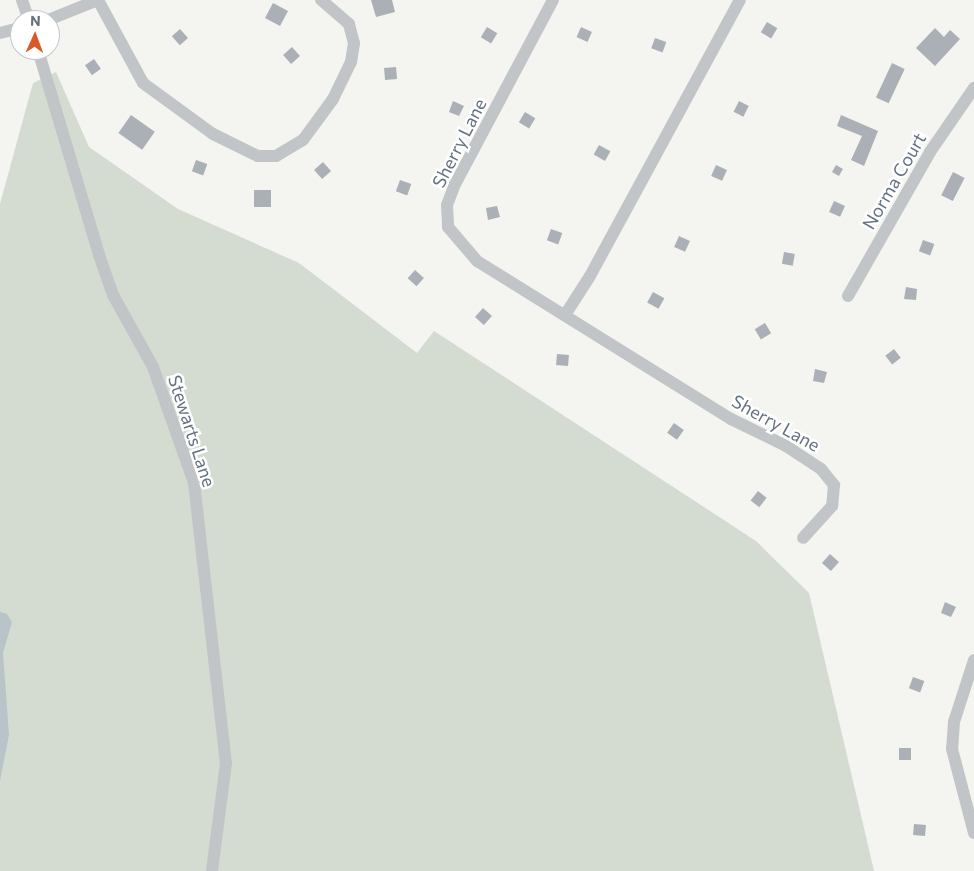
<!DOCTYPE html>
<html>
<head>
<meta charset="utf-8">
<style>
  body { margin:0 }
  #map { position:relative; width:974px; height:871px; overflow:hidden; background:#f4f4f0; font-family:Commissioner,sans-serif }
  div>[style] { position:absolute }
  .green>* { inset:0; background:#d4dbd1 }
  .water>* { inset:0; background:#bac4c8 }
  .building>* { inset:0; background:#aab0b6; transform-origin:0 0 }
  .minor>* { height:12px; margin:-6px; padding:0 6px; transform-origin:6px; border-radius:6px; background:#c2c5c8 }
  span { translate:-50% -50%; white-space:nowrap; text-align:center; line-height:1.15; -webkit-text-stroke:5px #fff; paint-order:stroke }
  .street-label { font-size:18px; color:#647280 }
  .north { position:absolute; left:10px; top:10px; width:50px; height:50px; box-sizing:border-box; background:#fff; border:1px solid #c1c7cc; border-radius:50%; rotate:2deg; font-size:14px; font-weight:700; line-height:20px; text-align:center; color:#647280 }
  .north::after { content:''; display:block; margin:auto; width:18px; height:22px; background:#db5828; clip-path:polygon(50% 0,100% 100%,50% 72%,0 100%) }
</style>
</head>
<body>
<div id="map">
  <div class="green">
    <i style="clip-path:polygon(56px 72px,89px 147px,178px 209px,299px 263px,417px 353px,434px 331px,756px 541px,809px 593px,874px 871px,0 871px,0 204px,33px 83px)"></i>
  </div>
  <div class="water">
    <i style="clip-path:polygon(0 612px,7px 614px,12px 622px,3px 653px,9px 735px,0 781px)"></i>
  </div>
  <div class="building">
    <i style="clip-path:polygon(371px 0,392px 0,395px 12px,376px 17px)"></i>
    <i style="left:273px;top:3px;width:17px;height:17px;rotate:28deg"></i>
    <i style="left:767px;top:22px;width:12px;height:12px;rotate:31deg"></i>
    <i style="left:487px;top:27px;width:12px;height:12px;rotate:31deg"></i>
    <i style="left:581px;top:27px;width:12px;height:11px;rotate:24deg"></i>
    <i style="clip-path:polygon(935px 28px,944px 37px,950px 30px,960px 39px,935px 66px,916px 48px)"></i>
    <i style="left:180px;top:29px;width:12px;height:11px;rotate:48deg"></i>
    <i style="left:655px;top:38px;width:12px;height:11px;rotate:20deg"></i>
    <i style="left:292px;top:47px;width:12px;height:12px;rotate:48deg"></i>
    <i style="left:94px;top:59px;width:12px;height:11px;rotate:55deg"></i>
    <i style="left:892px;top:63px;width:14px;height:38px;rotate:25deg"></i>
    <i style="left:396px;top:67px;width:12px;height:12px;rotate:85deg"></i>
    <i style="clip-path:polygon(453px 101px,464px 106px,459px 116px,449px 112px)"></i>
    <i style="left:739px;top:101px;width:11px;height:12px;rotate:27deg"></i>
    <i style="left:525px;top:112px;width:12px;height:12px;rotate:31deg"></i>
    <i style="left:131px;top:115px;width:29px;height:22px;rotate:35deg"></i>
    <i style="clip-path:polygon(841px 115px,878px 131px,864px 166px,851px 160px,862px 136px,837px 126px)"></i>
    <i style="left:599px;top:145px;width:13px;height:11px;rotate:29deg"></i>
    <i style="left:196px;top:160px;width:12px;height:12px;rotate:20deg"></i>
    <i style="left:323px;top:162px;width:12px;height:12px;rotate:48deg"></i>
    <i style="left:716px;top:165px;width:12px;height:12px;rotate:24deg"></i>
    <i style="left:836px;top:165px;width:8px;height:8px;rotate:30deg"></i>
    <i style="left:953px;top:172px;width:13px;height:26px;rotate:27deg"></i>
    <i style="left:400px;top:180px;width:12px;height:12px;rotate:20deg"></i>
    <i style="left:254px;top:190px;width:17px;height:17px"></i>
    <i style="left:834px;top:201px;width:12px;height:12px;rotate:24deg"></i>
    <i style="clip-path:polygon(497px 206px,500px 217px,488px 220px,486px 208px)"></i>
    <i style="left:551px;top:229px;width:12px;height:12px;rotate:20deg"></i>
    <i style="left:679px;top:236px;width:12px;height:12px;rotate:24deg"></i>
    <i style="left:923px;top:240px;width:12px;height:12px;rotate:20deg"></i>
    <i style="left:784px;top:252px;width:11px;height:12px;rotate:10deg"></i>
    <i style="left:415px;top:270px;width:12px;height:11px;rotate:42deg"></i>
    <i style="clip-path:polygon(906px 287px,917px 289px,916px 300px,904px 299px)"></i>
    <i style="left:653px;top:292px;width:13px;height:12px;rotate:29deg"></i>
    <i style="left:483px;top:308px;width:12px;height:12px;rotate:42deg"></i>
    <i style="left:765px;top:323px;width:12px;height:12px;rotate:59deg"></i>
    <i style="left:894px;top:349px;width:11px;height:11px;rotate:52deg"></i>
    <i style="left:557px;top:354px;width:12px;height:11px;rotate:5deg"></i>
    <i style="clip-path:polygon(815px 369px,827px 372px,824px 383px,813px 381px)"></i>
    <i style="left:674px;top:423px;width:12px;height:12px;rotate:35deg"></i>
    <i style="left:758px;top:491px;width:11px;height:12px;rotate:38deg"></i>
    <i style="left:830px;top:554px;width:12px;height:12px;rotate:42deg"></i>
    <i style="clip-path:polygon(945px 602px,956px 607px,951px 617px,941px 613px)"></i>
    <i style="left:913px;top:677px;width:12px;height:12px;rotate:20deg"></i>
    <i style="left:899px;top:748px;width:12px;height:12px"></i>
    <i style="left:914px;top:824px;width:12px;height:11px;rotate:5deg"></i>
  </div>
  <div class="minor">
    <i style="left:22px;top:0;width:21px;rotate:71deg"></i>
    <i style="left:98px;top:0;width:94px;rotate:61.5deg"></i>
    <i style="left:143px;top:83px;width:87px;rotate:36.1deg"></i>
    <i style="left:213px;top:134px;width:50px;rotate:26.1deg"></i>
    <i style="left:258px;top:156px;width:18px"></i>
    <i style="left:276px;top:156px;width:31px;rotate:-31deg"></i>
    <i style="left:303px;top:140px;width:51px;rotate:-53.8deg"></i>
    <i style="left:333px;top:99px;width:41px;rotate:-64.1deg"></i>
    <i style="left:351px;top:62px;width:19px;rotate:-81deg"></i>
    <i style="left:354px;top:43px;width:20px;rotate:-105deg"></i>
    <i style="left:349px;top:24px;width:37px;rotate:-139deg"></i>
    <i style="left:553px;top:0;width:208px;rotate:118deg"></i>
    <i style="left:455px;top:184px;width:22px;rotate:111deg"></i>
    <i style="left:447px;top:205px;width:22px;rotate:87deg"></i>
    <i style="left:448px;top:227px;width:45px;rotate:49.5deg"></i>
    <i style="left:477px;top:261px;width:299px;rotate:31.9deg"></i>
    <i style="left:731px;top:419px;width:61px;rotate:26.1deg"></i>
    <i style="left:786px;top:446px;width:42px;rotate:33.3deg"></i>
    <i style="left:821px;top:469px;width:21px;rotate:51deg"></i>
    <i style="left:834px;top:485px;width:21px;rotate:95deg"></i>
    <i style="left:832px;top:506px;width:43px;rotate:132.2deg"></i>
    <i style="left:48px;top:20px;width:54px;rotate:-21.8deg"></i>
    <i style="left:0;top:33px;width:21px;rotate:-14deg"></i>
    <i style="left:38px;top:50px;width:214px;rotate:73.4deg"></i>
    <i style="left:99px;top:255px;width:42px;rotate:70.7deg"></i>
    <i style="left:113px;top:295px;width:82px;rotate:60.9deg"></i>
    <i style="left:153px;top:367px;width:123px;rotate:70.5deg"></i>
    <i style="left:194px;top:483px;width:282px;rotate:83.5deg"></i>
    <i style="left:226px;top:763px;width:109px;rotate:97.4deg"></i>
    <i style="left:848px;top:296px;width:166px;rotate:-60.3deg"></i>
    <i style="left:930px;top:152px;width:78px;rotate:-55.5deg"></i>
    <i style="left:565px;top:315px;width:46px;rotate:-57.3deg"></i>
    <i style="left:590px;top:276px;width:314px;rotate:-61.5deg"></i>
    <i style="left:974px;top:660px;width:65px;rotate:107.9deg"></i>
    <i style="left:954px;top:722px;width:27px;rotate:94deg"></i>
    <i style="left:952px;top:749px;width:87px;rotate:75.3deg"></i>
  </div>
  <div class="street-label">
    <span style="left:459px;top:143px;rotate:-63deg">Sherry Lane</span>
    <span style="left:894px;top:181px;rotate:-60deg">Norma Court</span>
    <span style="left:776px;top:423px;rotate:29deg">Sherry Lane</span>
    <span style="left:192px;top:431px;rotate:72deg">Stewarts Lane</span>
  </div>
  <div class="north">N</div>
</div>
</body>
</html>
